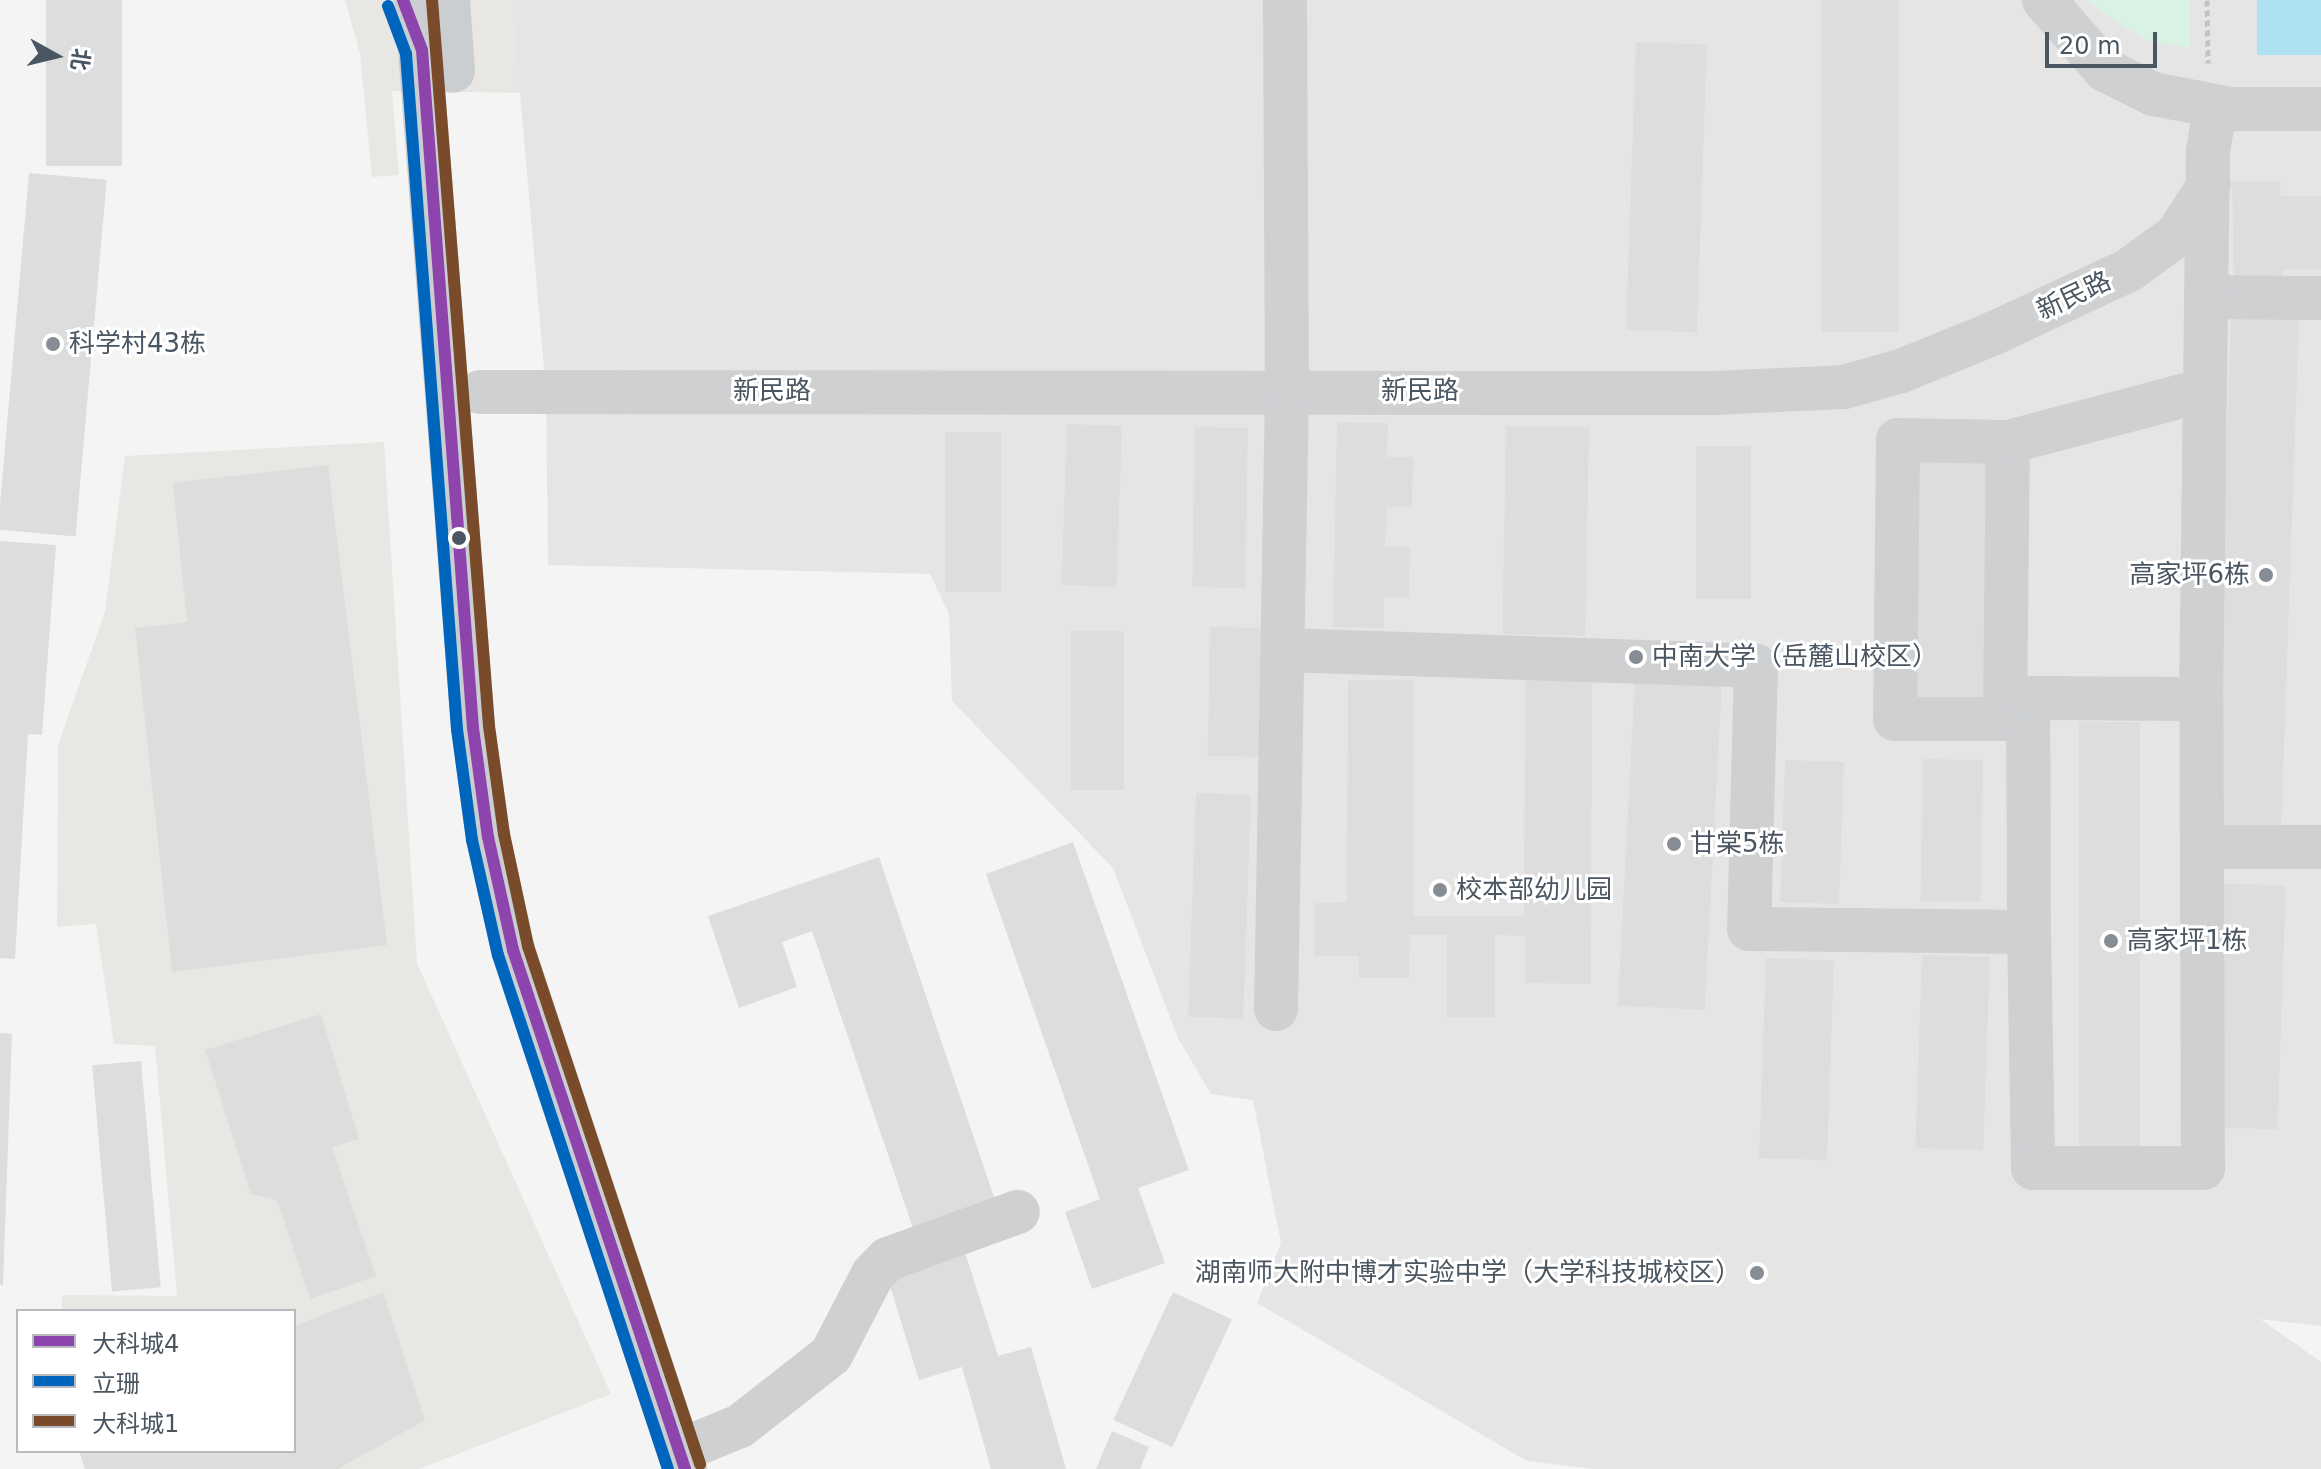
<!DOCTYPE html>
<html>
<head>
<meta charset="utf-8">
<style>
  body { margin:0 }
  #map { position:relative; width:2321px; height:1469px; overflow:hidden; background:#f4f4f4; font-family:"DejaVu Sans","Noto Sans SC",sans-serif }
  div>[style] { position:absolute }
  .commercial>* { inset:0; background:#e8e7e3 }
  .education>* { inset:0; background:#e6e5e6 }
  .green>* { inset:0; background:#d9f2e3 }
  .water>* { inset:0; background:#aee2f0; transform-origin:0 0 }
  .building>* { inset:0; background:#ddddde; transform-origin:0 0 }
  .path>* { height:5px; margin-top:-2.5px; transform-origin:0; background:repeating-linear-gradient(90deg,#bcc7c4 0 6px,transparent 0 10px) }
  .minor>* { height:44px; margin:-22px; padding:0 22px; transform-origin:22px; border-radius:22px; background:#ced0d2 }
  .major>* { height:44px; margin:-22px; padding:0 22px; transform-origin:22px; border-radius:22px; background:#caced1 }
  .bus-1>* { height:12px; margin:-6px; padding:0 6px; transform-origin:6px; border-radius:6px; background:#8e44ad }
  .bus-2>* { height:12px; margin:-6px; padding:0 6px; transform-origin:6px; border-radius:6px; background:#0065bd }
  .bus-3>* { height:12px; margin:-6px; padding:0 6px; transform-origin:6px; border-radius:6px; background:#7a4b2a }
  .dots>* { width:22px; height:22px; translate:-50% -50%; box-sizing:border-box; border:4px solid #fff; border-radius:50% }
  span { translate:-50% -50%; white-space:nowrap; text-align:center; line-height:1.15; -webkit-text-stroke:6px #fff; paint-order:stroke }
  .street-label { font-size:26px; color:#4a5661 }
  .poi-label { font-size:26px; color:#4a5661 }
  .left { translate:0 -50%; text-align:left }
  .right { translate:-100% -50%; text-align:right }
  .legend { position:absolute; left:16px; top:1309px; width:280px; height:144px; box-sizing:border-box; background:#fff; border:2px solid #b7bbc0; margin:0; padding:10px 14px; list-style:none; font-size:24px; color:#4a5661 }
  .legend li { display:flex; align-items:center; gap:16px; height:40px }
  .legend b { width:40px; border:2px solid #b7bbc0 }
  .north { position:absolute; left:16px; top:16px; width:80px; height:80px; -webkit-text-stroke:6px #fff; paint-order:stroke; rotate:98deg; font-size:22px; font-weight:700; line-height:32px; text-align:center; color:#4a5661 }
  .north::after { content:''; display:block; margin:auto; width:28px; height:36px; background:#4a5661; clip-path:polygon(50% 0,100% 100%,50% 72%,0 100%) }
  .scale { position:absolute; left:2045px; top:32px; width:112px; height:36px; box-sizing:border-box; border:4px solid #4a5661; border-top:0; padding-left:10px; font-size:24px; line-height:28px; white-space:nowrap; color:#4a5661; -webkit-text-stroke:6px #fff; paint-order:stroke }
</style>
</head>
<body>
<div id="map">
  <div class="commercial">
    <i style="clip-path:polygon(345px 0,575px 0,799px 97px,392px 91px,399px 175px,372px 177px,360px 54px)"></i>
    <i style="clip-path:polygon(384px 442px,417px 963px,611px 1394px,419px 1469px,88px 1469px,294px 1451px,294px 1311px,62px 1311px,62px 1295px,177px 1296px,155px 1046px,114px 1044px,96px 924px,57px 927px,58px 745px,105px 612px,125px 456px)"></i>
  </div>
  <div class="education">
    <i style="clip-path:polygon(512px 0,2321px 0,2321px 1326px,2260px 1319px,2321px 1362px,2321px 1469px,1594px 1469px,1527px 1461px,1257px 1303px,1281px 1243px,1253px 1100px,1211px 1094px,1178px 1038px,1113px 868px,952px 701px,949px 614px,930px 574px,548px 565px,546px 392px)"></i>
  </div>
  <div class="green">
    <i style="clip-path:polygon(2085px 0,2190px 0,2190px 48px,2147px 41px)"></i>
  </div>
  <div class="water">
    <i style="left:2257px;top:0;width:64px;height:55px"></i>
  </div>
  <div class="building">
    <i style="left:46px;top:0;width:76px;height:166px"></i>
    <i style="left:1821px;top:0;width:78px;height:332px"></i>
    <i style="left:1636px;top:42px;width:71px;height:288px;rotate:2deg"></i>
    <i style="left:29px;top:173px;width:78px;height:358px;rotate:5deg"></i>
    <i style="clip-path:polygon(2232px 181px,2280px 181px,2281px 196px,2321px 196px,2321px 269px,2282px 270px,2282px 285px,2234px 284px)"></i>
    <i style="left:2231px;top:317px;width:68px;height:516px;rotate:2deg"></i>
    <i style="clip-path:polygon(1337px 422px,1388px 423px,1387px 457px,1413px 457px,1412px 507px,1387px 507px,1385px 547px,1410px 547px,1409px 598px,1384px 597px,1384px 628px,1333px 627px)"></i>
    <i style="left:1122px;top:426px;width:161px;height:55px;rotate:92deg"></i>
    <i style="left:1506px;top:426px;width:83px;height:208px;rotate:1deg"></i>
    <i style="left:1195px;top:427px;width:53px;height:160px;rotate:1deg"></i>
    <i style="left:945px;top:432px;width:56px;height:160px"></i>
    <i style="left:1696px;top:446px;width:55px;height:153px"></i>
    <i style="left:1915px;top:456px;width:74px;height:244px;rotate:1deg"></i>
    <i style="clip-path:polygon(328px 465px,387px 945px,172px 972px,135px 628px,187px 622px,173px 483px)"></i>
    <i style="clip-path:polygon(0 541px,56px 545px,42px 735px,28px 734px,15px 959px,0 958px)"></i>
    <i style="left:1210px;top:627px;width:62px;height:129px;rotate:1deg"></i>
    <i style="left:1071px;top:631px;width:53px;height:159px"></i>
    <i style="clip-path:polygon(1525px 678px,1592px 678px,1591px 984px,1525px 983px,1525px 936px,1495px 935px,1495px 1017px,1447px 1017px,1447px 935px,1410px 935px,1409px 978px,1359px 978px,1359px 956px,1315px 956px,1315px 903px,1347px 902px,1348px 680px,1414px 680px,1413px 916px,1524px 916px)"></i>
    <i style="left:1635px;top:678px;width:87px;height:328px;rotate:3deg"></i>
    <i style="left:2140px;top:722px;width:436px;height:61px;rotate:90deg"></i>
    <i style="left:1923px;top:759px;width:60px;height:142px;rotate:1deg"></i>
    <i style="left:1785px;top:760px;width:59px;height:142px;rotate:2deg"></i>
    <i style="left:1196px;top:793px;width:55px;height:224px;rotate:2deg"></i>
    <i style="clip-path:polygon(1073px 842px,1189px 1170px,1138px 1188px,1165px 1263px,1092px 1289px,1065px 1212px,1100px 1199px,986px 874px)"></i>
    <i style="clip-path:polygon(879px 857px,997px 1206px,915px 1234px,812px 931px,782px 942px,797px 987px,739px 1008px,708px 916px)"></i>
    <i style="left:2213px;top:883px;width:73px;height:244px;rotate:2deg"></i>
    <i style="left:1922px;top:955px;width:68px;height:193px;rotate:2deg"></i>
    <i style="left:1766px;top:958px;width:68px;height:200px;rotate:2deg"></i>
    <i style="clip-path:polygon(321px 1014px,359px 1139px,332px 1147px,376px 1276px,310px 1299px,277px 1200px,251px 1194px,205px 1050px)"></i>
    <i style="clip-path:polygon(0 1033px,12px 1034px,3px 1285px,0 1285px)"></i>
    <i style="left:141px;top:1061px;width:227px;height:49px;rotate:85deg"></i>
    <i style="clip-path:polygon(964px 1249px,998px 1356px,1031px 1347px,1066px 1469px,991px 1469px,962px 1367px,919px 1380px,886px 1273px)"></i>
    <i style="clip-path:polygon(383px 1292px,425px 1420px,338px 1469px,85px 1469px,79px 1451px,294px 1451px,294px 1326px)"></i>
    <i style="left:1173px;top:1292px;width:65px;height:141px;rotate:25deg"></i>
    <i style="clip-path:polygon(1112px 1431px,1149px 1447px,1140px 1469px,1096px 1469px)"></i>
  </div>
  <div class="path">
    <i style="left:2207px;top:0;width:63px;rotate:89.1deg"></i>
  </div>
  <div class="minor">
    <i style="left:2044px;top:0;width:93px;rotate:48.9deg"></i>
    <i style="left:2105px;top:70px;width:54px;rotate:26.6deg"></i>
    <i style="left:2153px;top:94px;width:80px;rotate:10.8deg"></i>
    <i style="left:2232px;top:109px;width:89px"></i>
    <i style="left:2206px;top:297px;width:115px;rotate:0.5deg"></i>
    <i style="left:480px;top:392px;width:1234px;rotate:0.05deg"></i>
    <i style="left:1714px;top:393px;width:130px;rotate:-2.6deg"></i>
    <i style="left:1844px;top:387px;width:59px;rotate:-15.7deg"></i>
    <i style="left:1901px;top:371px;width:98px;rotate:-22.1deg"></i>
    <i style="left:1992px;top:334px;width:151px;rotate:-25deg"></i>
    <i style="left:2129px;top:270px;width:59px;rotate:-36.1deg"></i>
    <i style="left:2177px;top:235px;width:59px;rotate:-57.4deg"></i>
    <i style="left:2008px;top:442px;width:110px;rotate:-179deg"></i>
    <i style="left:1898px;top:440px;width:279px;rotate:90.6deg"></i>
    <i style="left:1895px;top:719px;width:110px"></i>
    <i style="left:2005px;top:719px;width:277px;rotate:-89.4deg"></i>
    <i style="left:2008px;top:442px;width:204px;rotate:-14.8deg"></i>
    <i style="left:1284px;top:650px;width:472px;rotate:1.9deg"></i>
    <i style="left:1756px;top:666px;width:263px;rotate:91.5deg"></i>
    <i style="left:1749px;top:929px;width:280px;rotate:0.6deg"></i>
    <i style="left:2029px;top:932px;width:236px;rotate:89deg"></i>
    <i style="left:2033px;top:1168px;width:170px"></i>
    <i style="left:2203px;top:1168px;width:469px;rotate:-90.2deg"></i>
    <i style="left:2201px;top:699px;width:547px;rotate:-89.27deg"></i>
    <i style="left:2208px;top:152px;width:36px;rotate:-81deg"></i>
    <i style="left:2214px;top:116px;width:19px;rotate:-21deg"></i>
    <i style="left:2202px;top:847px;width:119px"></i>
    <i style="left:2029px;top:932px;width:234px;rotate:-90.2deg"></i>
    <i style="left:2028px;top:698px;width:173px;rotate:0.3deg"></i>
    <i style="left:1276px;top:1009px;width:619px;rotate:-88.98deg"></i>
    <i style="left:1287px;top:390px;width:390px;rotate:-90.3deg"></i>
    <i style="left:679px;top:1451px;width:66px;rotate:-22.3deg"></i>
    <i style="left:740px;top:1426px;width:115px;rotate:-38deg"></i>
    <i style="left:831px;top:1355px;width:91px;rotate:-62.6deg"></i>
    <i style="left:873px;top:1274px;width:21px;rotate:-45deg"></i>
    <i style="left:888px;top:1259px;width:138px;rotate:-19.9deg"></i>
  </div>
  <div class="major">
    <i style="left:416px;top:0;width:730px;rotate:85.52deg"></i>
    <i style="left:473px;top:728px;width:110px;rotate:82.2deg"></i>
    <i style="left:488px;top:837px;width:116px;rotate:77.5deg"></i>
    <i style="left:513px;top:950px;width:547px;rotate:71.66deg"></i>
    <i style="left:448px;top:0;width:71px;rotate:86deg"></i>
  </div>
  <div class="bus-1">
    <i style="left:403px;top:0;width:53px;rotate:69.2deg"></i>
    <i style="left:422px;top:50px;width:680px;rotate:85.7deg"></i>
    <i style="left:473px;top:728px;width:110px;rotate:82.2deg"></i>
    <i style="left:488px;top:837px;width:116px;rotate:77.5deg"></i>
    <i style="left:513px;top:950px;width:547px;rotate:71.66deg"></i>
  </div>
  <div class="bus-2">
    <i style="left:388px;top:6px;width:51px;rotate:69.4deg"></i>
    <i style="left:406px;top:54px;width:677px;rotate:85.68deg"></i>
    <i style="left:457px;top:729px;width:112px;rotate:82.3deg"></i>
    <i style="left:472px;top:840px;width:118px;rotate:77.3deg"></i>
    <i style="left:498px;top:955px;width:541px;rotate:71.7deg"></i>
  </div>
  <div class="bus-3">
    <i style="left:432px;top:0;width:728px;rotate:85.51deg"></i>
    <i style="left:489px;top:726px;width:109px;rotate:82.1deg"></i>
    <i style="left:504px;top:834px;width:115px;rotate:77.9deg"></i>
    <i style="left:528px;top:946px;width:546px;rotate:71.63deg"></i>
  </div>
  <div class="dots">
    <i style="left:53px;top:344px;background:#868d94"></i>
    <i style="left:459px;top:538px;background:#4a5661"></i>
    <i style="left:2266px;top:575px;background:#868d94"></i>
    <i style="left:1636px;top:657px;background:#868d94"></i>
    <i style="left:1674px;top:844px;background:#868d94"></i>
    <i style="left:1440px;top:890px;background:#868d94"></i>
    <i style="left:2111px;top:941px;background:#868d94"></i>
    <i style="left:1757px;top:1273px;background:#868d94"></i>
  </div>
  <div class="street-label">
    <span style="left:2074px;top:296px;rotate:-25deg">新民路</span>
    <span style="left:772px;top:391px">新民路</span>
    <span style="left:1420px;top:391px">新民路</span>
  </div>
  <div class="poi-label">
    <span class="left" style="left:69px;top:344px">科学村43栋</span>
    <span class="right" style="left:2250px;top:575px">高家坪6栋</span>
    <span class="left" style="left:1652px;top:657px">中南大学（岳麓山校区）</span>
    <span class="left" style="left:1690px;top:844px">甘棠5栋</span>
    <span class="left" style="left:1456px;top:890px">校本部幼儿园</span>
    <span class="left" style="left:2127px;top:941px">高家坪1栋</span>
    <span class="right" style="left:1741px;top:1273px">湖南师大附中博才实验中学（大学科技城校区）</span>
  </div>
  <ul class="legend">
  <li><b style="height:10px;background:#8e44ad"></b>大科城4</li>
  <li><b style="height:10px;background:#0065bd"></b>立珊</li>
  <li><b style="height:10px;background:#7a4b2a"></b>大科城1</li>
  </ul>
  <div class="north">北</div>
  <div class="scale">20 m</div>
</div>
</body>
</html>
